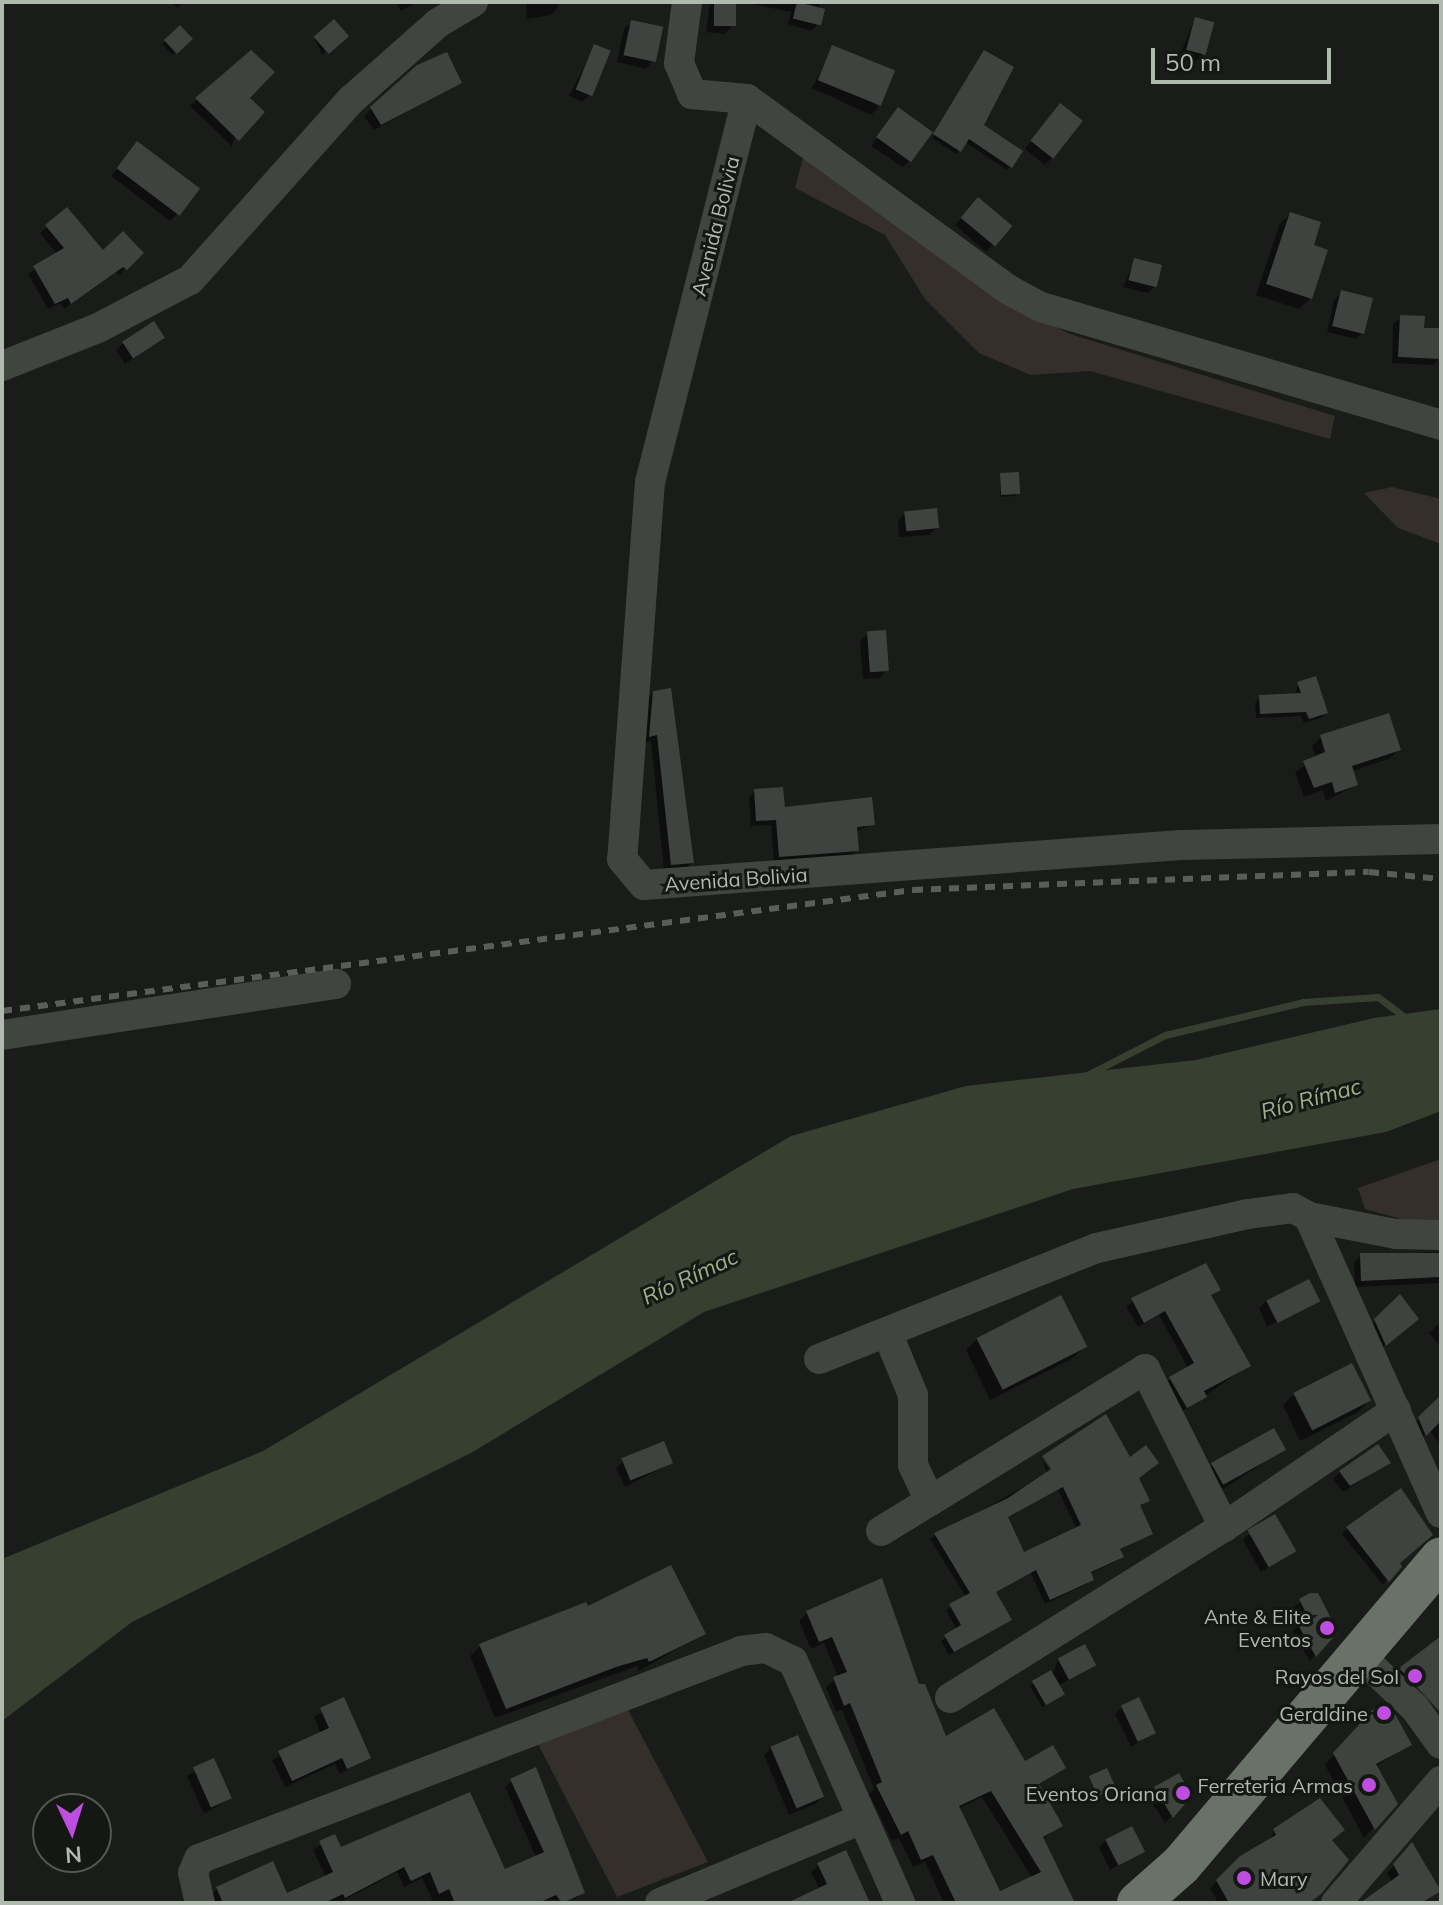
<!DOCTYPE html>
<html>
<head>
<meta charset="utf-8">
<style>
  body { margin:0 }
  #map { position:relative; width:1443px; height:1905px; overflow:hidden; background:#1a1c1a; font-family:Mulish,sans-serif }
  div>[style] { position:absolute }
  .green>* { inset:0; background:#352f2c }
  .water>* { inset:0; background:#373f31 }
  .shadow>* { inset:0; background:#0007; transform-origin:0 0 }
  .stream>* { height:7px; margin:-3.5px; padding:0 3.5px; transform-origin:3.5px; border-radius:3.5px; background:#373f31 }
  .building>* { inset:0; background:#3f433f; transform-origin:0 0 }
  .minor>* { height:30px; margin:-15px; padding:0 15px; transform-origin:15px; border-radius:15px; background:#414540 }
  .highway>* { height:42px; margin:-21px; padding:0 21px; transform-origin:21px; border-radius:21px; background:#697168 }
  .rail>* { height:6px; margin-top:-3px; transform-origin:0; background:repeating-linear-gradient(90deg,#595f58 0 10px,transparent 0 18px) }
  .dots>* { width:22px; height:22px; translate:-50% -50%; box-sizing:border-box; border:4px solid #151715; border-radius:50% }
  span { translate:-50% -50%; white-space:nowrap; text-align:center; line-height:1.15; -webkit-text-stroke:6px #151715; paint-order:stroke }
  .street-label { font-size:20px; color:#b0baae }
  .poi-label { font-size:20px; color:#b0baae }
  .right { translate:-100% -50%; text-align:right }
  .left { translate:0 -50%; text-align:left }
  .water-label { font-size:22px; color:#9ab189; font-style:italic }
  .frame { position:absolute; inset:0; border:4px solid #b0baae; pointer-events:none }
  .north { position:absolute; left:32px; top:1793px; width:80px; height:80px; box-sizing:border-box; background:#151715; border:2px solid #535852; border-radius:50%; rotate:176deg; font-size:22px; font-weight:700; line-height:32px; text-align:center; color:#b0baae }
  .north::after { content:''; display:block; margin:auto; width:28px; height:36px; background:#bd4edf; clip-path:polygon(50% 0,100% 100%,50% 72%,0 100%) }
  .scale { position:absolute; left:1151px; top:48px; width:180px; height:36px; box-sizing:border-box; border:4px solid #b0baae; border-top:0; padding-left:10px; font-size:24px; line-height:28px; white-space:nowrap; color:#b0baae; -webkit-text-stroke:6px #151715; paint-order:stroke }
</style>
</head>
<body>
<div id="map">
  <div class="green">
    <i style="clip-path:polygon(805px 150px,1020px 308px,1070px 334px,1335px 416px,1330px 439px,1090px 371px,1031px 375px,979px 353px,925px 299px,885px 235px,795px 188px)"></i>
    <i style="clip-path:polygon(1392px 487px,1441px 499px,1441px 544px,1398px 528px,1364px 493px)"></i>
    <i style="clip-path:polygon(1441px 1159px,1441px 1230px,1365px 1209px,1358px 1188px)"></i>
    <i style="clip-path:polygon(628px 1710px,708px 1862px,617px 1897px,537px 1742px)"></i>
  </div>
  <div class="water">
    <i style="clip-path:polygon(1441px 1009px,1441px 1111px,1386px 1132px,1073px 1189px,704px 1312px,471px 1453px,132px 1622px,2px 1721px,2px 1559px,263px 1451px,791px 1136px,966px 1086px,1196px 1060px,1374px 1018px)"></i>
  </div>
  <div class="shadow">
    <i style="clip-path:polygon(172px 2px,184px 2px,177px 8px)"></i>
    <i style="clip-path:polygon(396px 2px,417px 2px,401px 11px)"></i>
    <i style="clip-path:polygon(526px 2px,558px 2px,558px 8px,551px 15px,527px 19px)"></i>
    <i style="clip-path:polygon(710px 2px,734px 2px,731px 28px,725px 34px,706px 32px)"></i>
    <i style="clip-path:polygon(742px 2px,820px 2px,817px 25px,811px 31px,788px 24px,791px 12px)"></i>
    <i style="clip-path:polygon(1195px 19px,1203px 54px,1195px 62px,1179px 57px)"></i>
    <i style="clip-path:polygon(632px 22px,653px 61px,646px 69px,617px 62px,624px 29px)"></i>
    <i style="left:180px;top:28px;width:15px;height:24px;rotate:48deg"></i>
    <i style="clip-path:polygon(314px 37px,343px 39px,322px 55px)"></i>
    <i style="clip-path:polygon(595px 46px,590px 95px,582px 102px,569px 96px)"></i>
    <i style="clip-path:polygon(833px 48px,878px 108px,871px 115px,812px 88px)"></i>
    <i style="clip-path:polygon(251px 53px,247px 99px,232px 146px,190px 106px)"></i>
    <i style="clip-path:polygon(982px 55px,981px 125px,1010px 167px,1007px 170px,965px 142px,956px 154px,932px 138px)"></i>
    <i style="clip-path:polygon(419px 67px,459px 83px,374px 130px,364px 116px)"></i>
    <i style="clip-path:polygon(898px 110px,910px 160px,903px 167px,871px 146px)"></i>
    <i style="clip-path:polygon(1053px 113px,1052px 158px,1045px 165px,1025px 149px)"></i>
    <i style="clip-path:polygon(130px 151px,177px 214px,170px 221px,111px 176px)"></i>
    <i style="clip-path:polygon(971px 207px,1009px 226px,986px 252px,955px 225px)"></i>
    <i style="clip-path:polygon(67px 210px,103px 253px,142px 253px,119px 275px,116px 272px,64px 309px,61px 303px,48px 309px,28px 274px,57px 254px,40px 233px)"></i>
    <i style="clip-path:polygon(1290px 214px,1312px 247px,1311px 298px,1299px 309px,1256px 295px,1279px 225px)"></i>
    <i style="clip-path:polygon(1135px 260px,1155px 286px,1148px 293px,1123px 287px)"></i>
    <i style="clip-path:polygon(1341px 293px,1363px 332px,1356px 339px,1327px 332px,1334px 300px)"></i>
    <i style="clip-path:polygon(1401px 317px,1422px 330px,1441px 330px,1440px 358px,1433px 365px,1392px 363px,1393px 324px)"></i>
    <i style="clip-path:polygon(162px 337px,125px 364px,116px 350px,123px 343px)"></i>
    <i style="clip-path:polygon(1001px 476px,1018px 493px,1015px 496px,1000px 497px)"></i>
    <i style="clip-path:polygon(905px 513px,937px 527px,929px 535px,899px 537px,898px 520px)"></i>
    <i style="clip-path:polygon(868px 633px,887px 670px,880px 678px,863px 679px,860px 641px)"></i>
    <i style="clip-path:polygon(1298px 684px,1326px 713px,1321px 718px,1304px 723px,1301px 716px,1256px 718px,1255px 703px,1260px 697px,1295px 695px)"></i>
    <i style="clip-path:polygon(653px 693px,692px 862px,685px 870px,664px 871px,651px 741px,643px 743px,646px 700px)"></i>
    <i style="clip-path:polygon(1321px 737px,1399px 749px,1389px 759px,1352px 771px,1356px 785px,1326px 801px,1323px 790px,1304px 797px,1295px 772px,1316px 758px,1312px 746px)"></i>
    <i style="clip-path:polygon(755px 791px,783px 809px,873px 824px,855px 832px,857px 850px,851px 856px,774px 862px,771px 825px,751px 826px,749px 797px)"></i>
    <i style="clip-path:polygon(1441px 1252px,1441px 1283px,1355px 1287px,1354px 1262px,1361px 1255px)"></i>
    <i style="clip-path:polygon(1205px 1265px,1218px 1289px,1210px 1297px,1248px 1366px,1180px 1413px,1164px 1384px,1188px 1368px,1159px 1315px,1138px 1327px,1126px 1306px)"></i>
    <i style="clip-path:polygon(1400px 1297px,1411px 1324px,1380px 1349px,1370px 1326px)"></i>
    <i style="clip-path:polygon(1317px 1300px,1267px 1327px,1259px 1308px,1266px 1301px)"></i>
    <i style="clip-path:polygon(1441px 1322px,1441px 1347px,1429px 1333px)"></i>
    <i style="clip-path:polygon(977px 1339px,1084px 1347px,1073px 1358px,990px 1400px,966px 1350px)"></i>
    <i style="clip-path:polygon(1294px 1394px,1369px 1401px,1358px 1412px,1300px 1441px,1283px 1405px)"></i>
    <i style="clip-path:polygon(1441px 1401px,1441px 1446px,1429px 1430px,1422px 1438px,1415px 1423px)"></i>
    <i style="clip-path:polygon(1283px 1450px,1217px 1493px,1206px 1472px,1214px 1465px)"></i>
    <i style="clip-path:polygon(evenodd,1042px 1459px,1055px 1479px,1137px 1478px,1148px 1500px,1138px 1507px,1151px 1533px,1119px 1550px,1117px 1561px,1089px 1574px,1087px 1584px,1045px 1604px,1031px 1573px,994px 1593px,1009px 1620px,949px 1655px,941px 1641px,957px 1630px,946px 1610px,966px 1597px,930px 1539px,1047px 1474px,1042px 1459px,1058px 1490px,1077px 1530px,1023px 1555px,1006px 1518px,1058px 1490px)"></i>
    <i style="clip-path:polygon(623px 1461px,671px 1463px,625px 1487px,616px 1468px)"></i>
    <i style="clip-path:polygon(1389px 1463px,1343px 1492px,1333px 1479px,1340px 1472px)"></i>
    <i style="clip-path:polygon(1347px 1528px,1397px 1564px,1383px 1585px,1342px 1534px)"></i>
    <i style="clip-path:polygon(1249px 1534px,1293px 1551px,1261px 1572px,1243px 1540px)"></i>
    <i style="clip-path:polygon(1315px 1593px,1336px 1631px,1310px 1661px,1292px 1631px,1302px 1623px,1294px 1607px)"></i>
    <i style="clip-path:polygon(587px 1609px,703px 1634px,639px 1671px,637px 1666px,495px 1718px,470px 1656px,480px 1646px)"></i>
    <i style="clip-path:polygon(807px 1613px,918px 1686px,923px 1684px,946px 1739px,1024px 1764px,1064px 1768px,1038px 1786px,1060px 1825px,1042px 1840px,1071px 1903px,1030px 1903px,1032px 1878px,982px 1797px,958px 1809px,1004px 1903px,944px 1903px,925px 1862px,913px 1867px,899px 1838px,892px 1841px,869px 1794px,874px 1789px,842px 1710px,836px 1712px,826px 1687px,838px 1677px,824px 1643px,811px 1649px,799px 1621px)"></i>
    <i style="clip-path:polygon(1441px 1639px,1441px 1677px,1421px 1683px,1409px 1694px,1393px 1678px)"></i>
    <i style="clip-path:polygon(1058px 1659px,1094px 1665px,1058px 1686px,1060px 1697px,1042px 1707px,1030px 1686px,1054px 1671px)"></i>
    <i style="clip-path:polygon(343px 1700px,369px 1757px,340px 1774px,335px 1764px,285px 1787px,272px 1760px,321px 1734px,314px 1717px)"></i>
    <i style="clip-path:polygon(1123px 1707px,1154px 1732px,1131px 1747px,1115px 1714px)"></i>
    <i style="clip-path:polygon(1366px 1718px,1409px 1744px,1375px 1767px,1395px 1804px,1364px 1838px,1325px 1765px)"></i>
    <i style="clip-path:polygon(771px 1748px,822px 1797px,815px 1804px,789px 1815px,764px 1755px)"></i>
    <i style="clip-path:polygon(213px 1761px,230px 1798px,204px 1814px,187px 1776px)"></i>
    <i style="clip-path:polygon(1090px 1778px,1111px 1790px,1096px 1797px)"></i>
    <i style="clip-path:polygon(512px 1781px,583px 1892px,576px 1899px,434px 1903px,422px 1878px,404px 1887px,397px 1872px,339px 1903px,214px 1903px,210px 1896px,217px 1889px,286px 1896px,326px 1877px,313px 1850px,334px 1836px,340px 1850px,504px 1871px,536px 1857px,505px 1787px)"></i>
    <i style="clip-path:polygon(1156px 1789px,1190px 1796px,1165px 1823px,1148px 1796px)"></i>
    <i style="clip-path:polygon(1274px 1830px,1330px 1841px,1307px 1903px,1213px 1903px,1217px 1900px,1210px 1888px,1241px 1858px,1270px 1841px)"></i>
    <i style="clip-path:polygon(1106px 1840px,1143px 1851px,1110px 1870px,1099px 1847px)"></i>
    <i style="clip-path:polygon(1406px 1852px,1438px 1891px,1423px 1903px,1368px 1903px,1392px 1882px,1387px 1873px)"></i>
    <i style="clip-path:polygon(819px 1865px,868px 1903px,790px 1903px,820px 1890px,811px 1872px)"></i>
  </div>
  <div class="stream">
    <i style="left:1083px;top:1077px;width:92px;rotate:-27.1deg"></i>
    <i style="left:1165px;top:1035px;width:142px;rotate:-13.4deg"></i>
    <i style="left:1303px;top:1002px;width:75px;rotate:-3.8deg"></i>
    <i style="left:1378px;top:997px;width:35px;rotate:37deg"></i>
  </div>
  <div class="building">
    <i style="left:714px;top:2px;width:22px;height:24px"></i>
    <i style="left:797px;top:2px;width:29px;height:17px;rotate:14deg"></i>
    <i style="left:1195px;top:17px;width:20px;height:34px;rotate:15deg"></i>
    <i style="left:334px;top:19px;width:23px;height:27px;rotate:49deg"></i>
    <i style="left:631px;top:20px;width:33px;height:36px;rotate:12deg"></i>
    <i style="left:180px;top:25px;width:19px;height:22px;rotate:47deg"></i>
    <i style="left:594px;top:44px;width:18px;height:49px;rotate:22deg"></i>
    <i style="left:832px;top:45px;width:68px;height:38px;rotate:22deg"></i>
    <i style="clip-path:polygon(251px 50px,275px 72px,250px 98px,265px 112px,239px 141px,195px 98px)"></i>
    <i style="clip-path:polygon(984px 50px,1014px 67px,984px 125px,1023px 151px,1012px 168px,969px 139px,961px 152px,933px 134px)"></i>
    <i style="clip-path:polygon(447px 52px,462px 83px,381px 125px,370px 107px,417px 65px)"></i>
    <i style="left:1060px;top:103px;width:29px;height:48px;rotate:38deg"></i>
    <i style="left:898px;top:107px;width:43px;height:37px;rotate:36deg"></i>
    <i style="left:137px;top:141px;width:79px;height:34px;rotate:37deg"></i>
    <i style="left:978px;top:197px;width:45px;height:27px;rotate:40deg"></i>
    <i style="clip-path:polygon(67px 207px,103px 250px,123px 231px,144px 253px,127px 270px,123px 267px,71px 304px,68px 298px,55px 304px,33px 266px,64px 248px,45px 225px)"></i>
    <i style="clip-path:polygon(1290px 212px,1321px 222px,1314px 245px,1328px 250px,1312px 299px,1266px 284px)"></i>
    <i style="left:1134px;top:258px;width:29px;height:23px;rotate:14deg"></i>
    <i style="left:1341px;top:290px;width:33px;height:37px;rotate:14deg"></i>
    <i style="clip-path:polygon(1400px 315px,1425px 316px,1424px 328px,1441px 328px,1441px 359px,1398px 357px)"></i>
    <i style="left:154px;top:321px;width:20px;height:38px;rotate:57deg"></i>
    <i style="left:1019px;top:472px;width:22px;height:19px;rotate:87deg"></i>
    <i style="left:937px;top:508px;width:20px;height:33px;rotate:84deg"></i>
    <i style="left:886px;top:630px;width:41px;height:19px;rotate:86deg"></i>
    <i style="clip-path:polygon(1316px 676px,1328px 713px,1309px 719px,1306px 712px,1260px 714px,1259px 695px,1301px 693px,1297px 682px)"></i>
    <i style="clip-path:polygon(671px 688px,694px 863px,671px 865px,657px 735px,649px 737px,653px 691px)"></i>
    <i style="clip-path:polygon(1389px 713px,1401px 750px,1352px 766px,1358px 785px,1335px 793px,1332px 782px,1314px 788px,1303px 761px,1325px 752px,1320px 735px)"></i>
    <i style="clip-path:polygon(783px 787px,785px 807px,872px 797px,875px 825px,857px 827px,859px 851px,779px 857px,776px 820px,756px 821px,754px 789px)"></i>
    <i style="clip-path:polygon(1360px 1253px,1441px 1253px,1441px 1277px,1361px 1281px)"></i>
    <i style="clip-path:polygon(1206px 1263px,1221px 1290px,1211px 1295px,1251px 1366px,1204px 1391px,1207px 1397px,1187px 1408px,1169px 1377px,1194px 1363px,1165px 1311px,1144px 1323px,1131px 1298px)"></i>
    <i style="left:1309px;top:1279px;width:25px;height:48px;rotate:63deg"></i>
    <i style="clip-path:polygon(1400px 1294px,1419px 1319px,1386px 1346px,1374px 1319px)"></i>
    <i style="left:1061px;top:1295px;width:58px;height:95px;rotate:63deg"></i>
    <i style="left:1352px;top:1363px;width:42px;height:66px;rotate:63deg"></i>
    <i style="clip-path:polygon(1441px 1395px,1441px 1421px,1426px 1436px,1418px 1417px)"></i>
    <i style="clip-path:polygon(evenodd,1106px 1414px,1130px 1457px,1146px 1445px,1159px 1463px,1139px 1478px,1150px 1501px,1140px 1505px,1153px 1534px,1120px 1549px,1124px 1557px,1091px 1572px,1094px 1580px,1050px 1600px,1036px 1570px,996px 1592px,1012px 1620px,954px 1652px,944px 1635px,961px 1625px,949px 1604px,970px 1593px,934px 1533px,1008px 1498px,1051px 1469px,1042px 1456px,1106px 1414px,1063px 1487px,1081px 1525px,1024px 1552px,1008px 1517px,1063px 1487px)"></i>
    <i style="left:1274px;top:1428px;width:25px;height:72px;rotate:61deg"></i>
    <i style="left:664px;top:1441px;width:24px;height:46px;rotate:68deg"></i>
    <i style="clip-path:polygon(1378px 1444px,1391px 1463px,1350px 1486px,1339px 1471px)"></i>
    <i style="clip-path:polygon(1401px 1488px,1433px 1535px,1400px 1563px,1402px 1567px,1389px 1582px,1346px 1527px)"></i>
    <i style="left:1275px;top:1514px;width:43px;height:32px;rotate:60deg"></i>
    <i style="clip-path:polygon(671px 1565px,706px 1634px,649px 1662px,647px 1658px,616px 1667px,506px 1709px,479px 1644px,586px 1602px,588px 1606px)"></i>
    <i style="clip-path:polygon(evenodd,882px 1578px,919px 1684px,925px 1684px,946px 1736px,994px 1708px,1025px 1761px,1053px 1745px,1066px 1768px,1039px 1784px,1063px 1826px,1043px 1837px,1075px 1903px,956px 1903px,933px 1855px,921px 1860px,908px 1831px,901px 1835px,876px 1785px,882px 1782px,850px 1703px,844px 1706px,833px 1677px,847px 1672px,832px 1637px,819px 1642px,806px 1611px,882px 1578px,991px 1791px,1041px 1872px,1000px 1891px,959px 1806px,991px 1791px)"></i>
    <i style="clip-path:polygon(1310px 1593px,1318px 1593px,1338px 1632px,1316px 1657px,1297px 1623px,1308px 1617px,1299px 1599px)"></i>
    <i style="clip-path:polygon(1441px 1636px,1441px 1713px,1399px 1668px)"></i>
    <i style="left:1085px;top:1644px;width:24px;height:31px;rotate:62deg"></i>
    <i style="left:1051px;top:1670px;width:28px;height:22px;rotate:60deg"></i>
    <i style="clip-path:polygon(344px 1697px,371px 1758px,347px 1769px,342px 1758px,292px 1781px,278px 1751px,329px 1728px,320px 1708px)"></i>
    <i style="left:1139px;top:1697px;width:40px;height:20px;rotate:65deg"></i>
    <i style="clip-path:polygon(1376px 1706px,1386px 1706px,1395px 1714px,1412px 1745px,1376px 1764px,1398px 1804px,1375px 1830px,1333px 1753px)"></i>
    <i style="left:798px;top:1735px;width:67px;height:30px;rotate:67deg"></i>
    <i style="left:214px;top:1758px;width:44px;height:23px;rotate:66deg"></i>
    <i style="clip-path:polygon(536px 1767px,585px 1893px,562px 1903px,556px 1895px,538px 1903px,455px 1903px,449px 1889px,439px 1894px,430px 1872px,411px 1881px,404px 1867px,345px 1898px,343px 1894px,324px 1903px,223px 1903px,216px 1887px,273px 1861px,287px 1893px,333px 1872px,319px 1841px,335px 1834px,341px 1847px,470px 1792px,505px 1869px,544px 1852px,510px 1779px)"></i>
    <i style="left:1107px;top:1768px;width:22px;height:20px;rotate:66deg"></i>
    <i style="clip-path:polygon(1179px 1773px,1192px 1796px,1173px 1818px,1154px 1787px)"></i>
    <i style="clip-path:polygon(1320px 1798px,1345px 1830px,1332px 1840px,1349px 1860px,1321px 1894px,1309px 1903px,1229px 1903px,1216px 1880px,1240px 1856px,1276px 1835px,1273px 1829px)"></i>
    <i style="left:1132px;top:1826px;width:29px;height:30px;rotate:63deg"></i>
    <i style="clip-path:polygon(1412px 1842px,1441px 1891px,1421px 1903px,1360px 1903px,1399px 1875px,1393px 1864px)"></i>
    <i style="clip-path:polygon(846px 1850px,870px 1903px,787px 1903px,827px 1884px,817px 1863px)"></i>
  </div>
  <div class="minor">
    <i style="left:687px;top:2px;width:62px;rotate:97.5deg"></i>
    <i style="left:679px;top:63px;width:34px;rotate:67deg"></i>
    <i style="left:692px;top:94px;width:55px;rotate:5.2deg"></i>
    <i style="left:747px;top:99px;width:324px;rotate:36.1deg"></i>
    <i style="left:1009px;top:290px;width:36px;rotate:28deg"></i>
    <i style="left:1041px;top:307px;width:417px;rotate:16.4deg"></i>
    <i style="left:747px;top:99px;width:394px;rotate:104.2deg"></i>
    <i style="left:650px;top:481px;width:379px;rotate:94.2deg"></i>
    <i style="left:622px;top:859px;width:34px;rotate:50deg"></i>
    <i style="left:644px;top:885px;width:538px;rotate:-4.26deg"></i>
    <i style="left:1181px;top:845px;width:260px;rotate:-1.3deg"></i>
    <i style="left:2px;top:366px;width:103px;rotate:-21.6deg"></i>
    <i style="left:98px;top:328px;width:104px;rotate:-27.6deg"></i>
    <i style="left:190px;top:280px;width:241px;rotate:-48.2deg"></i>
    <i style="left:351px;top:100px;width:116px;rotate:-41.5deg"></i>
    <i style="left:438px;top:23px;width:41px;rotate:-31deg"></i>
    <i style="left:2px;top:1035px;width:338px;rotate:-8.7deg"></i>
    <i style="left:1309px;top:1217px;width:324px;rotate:66deg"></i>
    <i style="left:887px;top:1332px;width:68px;rotate:67.6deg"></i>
    <i style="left:913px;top:1395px;width:70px;rotate:90deg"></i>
    <i style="left:913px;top:1465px;width:40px;rotate:65deg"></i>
    <i style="left:819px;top:1359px;width:299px;rotate:-21.8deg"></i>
    <i style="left:1097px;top:1248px;width:155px;rotate:-12.7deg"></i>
    <i style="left:1248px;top:1214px;width:45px;rotate:-7.6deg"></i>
    <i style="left:1293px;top:1208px;width:18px;rotate:29deg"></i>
    <i style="left:1309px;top:1217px;width:89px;rotate:11.1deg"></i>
    <i style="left:1396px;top:1234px;width:45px;rotate:1.3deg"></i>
    <i style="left:881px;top:1531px;width:310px;rotate:-31.5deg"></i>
    <i style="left:1145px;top:1369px;width:177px;rotate:63.4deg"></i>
    <i style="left:1357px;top:1653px;width:80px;rotate:43.5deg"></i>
    <i style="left:1415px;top:1708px;width:44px;rotate:54.2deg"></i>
    <i style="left:950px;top:1698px;width:323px;rotate:-32deg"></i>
    <i style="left:1224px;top:1527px;width:208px;rotate:-34.2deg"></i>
    <i style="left:200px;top:1903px;width:31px;rotate:-103deg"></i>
    <i style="left:193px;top:1873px;width:15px;rotate:-67deg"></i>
    <i style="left:199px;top:1859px;width:581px;rotate:-20.99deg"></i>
    <i style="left:741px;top:1651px;width:25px;rotate:-7deg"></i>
    <i style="left:766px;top:1648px;width:30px;rotate:26deg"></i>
    <i style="left:793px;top:1661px;width:265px;rotate:66.1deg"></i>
    <i style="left:660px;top:1903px;width:219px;rotate:-22.6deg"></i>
    <i style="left:1336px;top:1903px;width:161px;rotate:-49.3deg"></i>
  </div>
  <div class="highway">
    <i style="left:1138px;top:1903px;width:57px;rotate:-41.5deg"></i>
    <i style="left:1181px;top:1865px;width:402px;rotate:-49.7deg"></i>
  </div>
  <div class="rail">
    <i style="left:2px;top:1011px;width:919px;rotate:-7.57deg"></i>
    <i style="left:913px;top:890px;width:456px;rotate:-2.3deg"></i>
    <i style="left:1369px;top:872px;width:72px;rotate:5.6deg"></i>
  </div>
  <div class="dots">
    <i style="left:1327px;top:1628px;background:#bd4edf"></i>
    <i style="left:1415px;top:1676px;background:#bd4edf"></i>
    <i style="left:1384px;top:1713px;background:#bd4edf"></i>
    <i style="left:1369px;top:1785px;background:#bd4edf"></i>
    <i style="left:1183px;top:1793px;background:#bd4edf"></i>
    <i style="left:1244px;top:1878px;background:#bd4edf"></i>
  </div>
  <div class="street-label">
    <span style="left:715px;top:226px;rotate:-76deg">Avenida Bolivia</span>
    <span style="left:736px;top:879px;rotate:-4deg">Avenida Bolivia</span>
  </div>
  <div class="poi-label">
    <span class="right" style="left:1311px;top:1628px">Ante &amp; Elite<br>Eventos</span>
    <span class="right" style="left:1399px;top:1676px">Rayos del Sol</span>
    <span class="right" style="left:1368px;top:1713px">Geraldine</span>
    <span class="right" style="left:1353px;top:1785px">Ferreteria Armas</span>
    <span class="right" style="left:1167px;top:1793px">Eventos Oriana</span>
    <span class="left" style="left:1260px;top:1878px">Mary</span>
  </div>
  <div class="water-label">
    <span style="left:1311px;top:1099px;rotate:-15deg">Río Rímac</span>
    <span style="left:690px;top:1277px;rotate:-25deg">Río Rímac</span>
  </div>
  <div class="frame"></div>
  <div class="north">N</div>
  <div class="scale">50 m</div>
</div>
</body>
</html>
